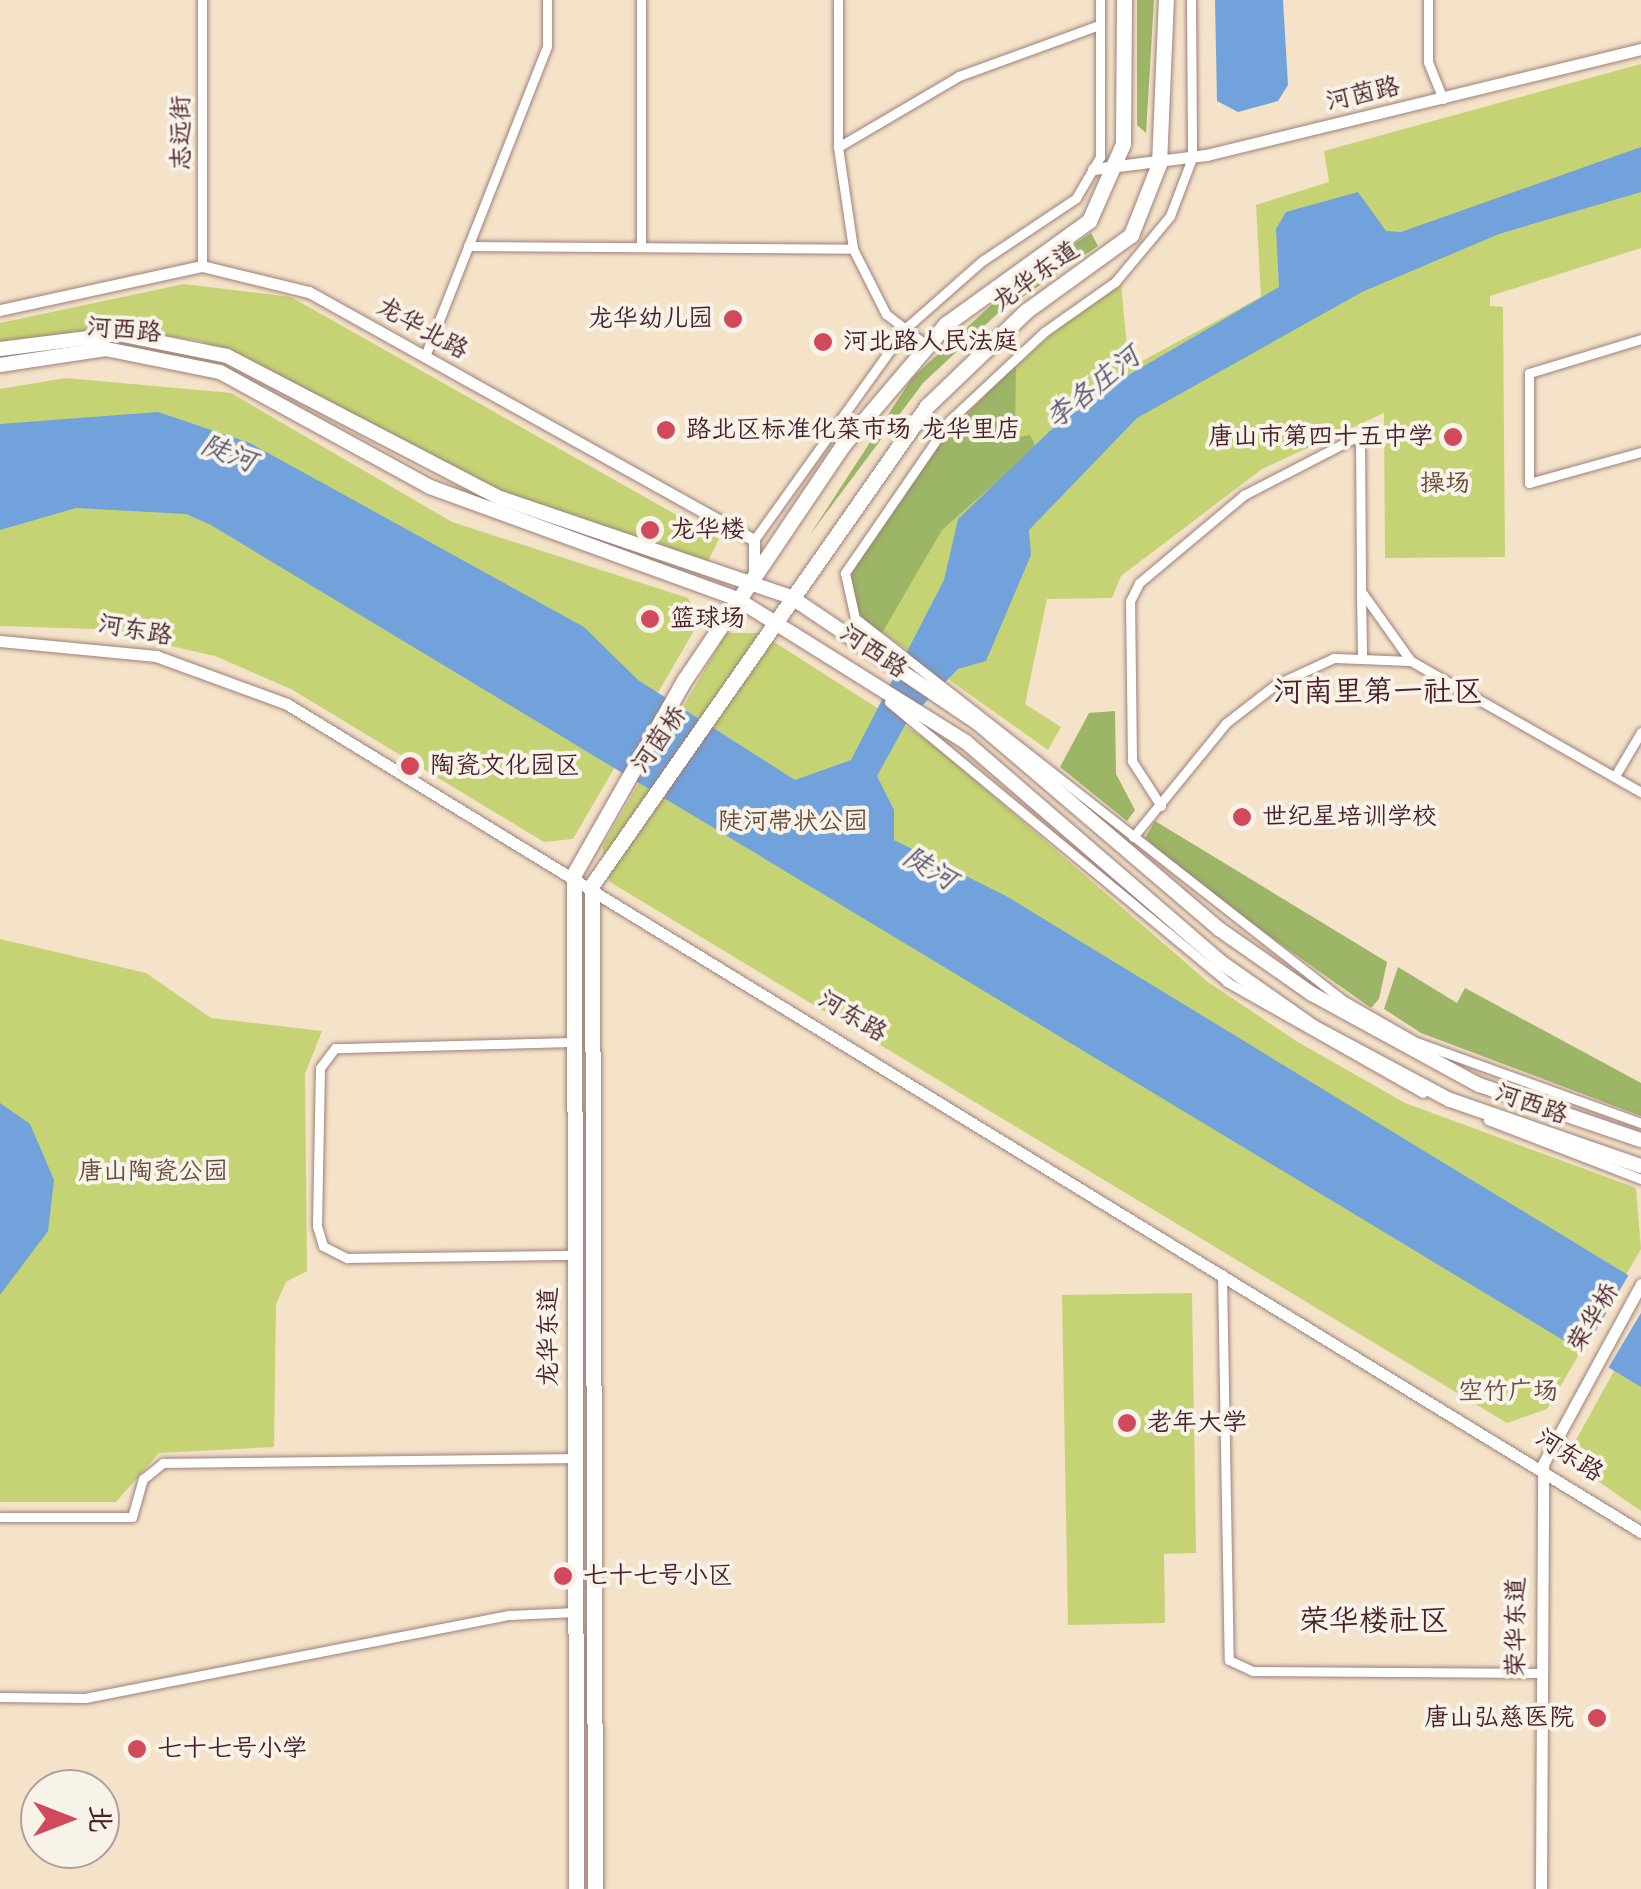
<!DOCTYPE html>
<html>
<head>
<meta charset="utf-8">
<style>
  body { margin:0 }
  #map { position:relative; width:1641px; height:1889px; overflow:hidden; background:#f4e2c9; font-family:Kalam,"LXGW WenKai TC",sans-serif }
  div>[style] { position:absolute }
  .green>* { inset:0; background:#c5d374 }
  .forest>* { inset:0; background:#9cb566 }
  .water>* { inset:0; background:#71a2db }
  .pier>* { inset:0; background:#f4e2c9 }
  .roads { filter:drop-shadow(0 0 2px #9f807a) drop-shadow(0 0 2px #9f807a) }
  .minor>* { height:9px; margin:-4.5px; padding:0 4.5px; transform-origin:4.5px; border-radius:4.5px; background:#fff }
  .tertiary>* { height:11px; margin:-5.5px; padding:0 5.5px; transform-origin:5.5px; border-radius:5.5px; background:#fff }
  .secondary>* { height:14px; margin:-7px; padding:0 7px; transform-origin:7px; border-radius:7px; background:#fff }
  .primary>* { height:15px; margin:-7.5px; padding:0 7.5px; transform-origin:7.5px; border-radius:7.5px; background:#fff }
  .dots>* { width:28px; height:28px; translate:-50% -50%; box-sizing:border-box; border:5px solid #f7f3e8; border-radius:50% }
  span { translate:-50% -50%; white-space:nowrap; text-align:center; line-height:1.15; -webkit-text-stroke:8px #f7f3e8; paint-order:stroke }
  .street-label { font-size:25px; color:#4a1f2b }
  .poi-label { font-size:25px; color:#4a1f2b }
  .right { translate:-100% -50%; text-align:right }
  .left { translate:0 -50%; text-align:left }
  .park-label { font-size:25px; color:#694c3d }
  .water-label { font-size:28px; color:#5a5371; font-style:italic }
  .quarter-label { font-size:30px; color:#4a1f2b }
  .north { position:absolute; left:20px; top:1769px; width:100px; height:100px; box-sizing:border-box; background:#f7f3e8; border:2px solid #b29e9c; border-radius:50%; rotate:90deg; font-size:28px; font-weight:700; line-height:40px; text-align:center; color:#4a1f2b }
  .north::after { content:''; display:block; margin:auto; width:35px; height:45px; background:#d1495b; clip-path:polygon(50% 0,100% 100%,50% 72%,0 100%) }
</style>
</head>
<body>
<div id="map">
  <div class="green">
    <i style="clip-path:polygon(1641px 64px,1641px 248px,1490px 296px,1490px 306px,1503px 307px,1505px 557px,1385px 558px,1384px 413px,1262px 469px,1121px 576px,1112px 598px,1047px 599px,1025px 704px,1061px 727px,1048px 750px,855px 613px,850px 576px,962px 414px,1087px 303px,1121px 284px,1129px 368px,1261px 297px,1256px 205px,1329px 182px,1324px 151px)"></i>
    <i style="clip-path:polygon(184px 284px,291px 297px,719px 539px,707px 563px,513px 499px,202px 341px,118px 329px,0 342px,0 323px)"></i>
    <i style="clip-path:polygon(66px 378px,231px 393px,452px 522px,688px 598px,699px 622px,573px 839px,544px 842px,291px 689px,215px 656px,95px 629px,0 626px,0 389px)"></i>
    <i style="clip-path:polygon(726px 633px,760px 633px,932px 743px,1208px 982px,1296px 1041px,1405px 1103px,1636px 1188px,1641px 1249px,1547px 1409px,1507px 1423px,610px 882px,602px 847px)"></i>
    <i style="clip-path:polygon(0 939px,146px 973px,211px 1018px,322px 1031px,305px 1074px,307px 1271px,286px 1282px,276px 1304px,274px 1447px,159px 1453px,116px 1502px,0 1502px)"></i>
    <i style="clip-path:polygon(1192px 1293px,1196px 1553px,1164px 1554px,1165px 1623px,1068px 1625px,1062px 1295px)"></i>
    <i style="clip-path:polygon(1641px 1322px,1641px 1511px,1585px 1472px,1571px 1449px)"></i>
  </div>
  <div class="forest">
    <i style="clip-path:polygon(1137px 0,1154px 0,1146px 133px,1137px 125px)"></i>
    <i style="clip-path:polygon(1091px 233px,1098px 246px,996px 315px,923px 383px,809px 536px,912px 378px,1014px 284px)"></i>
    <i style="clip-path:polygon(1016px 364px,1015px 438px,1030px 435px,1036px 447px,942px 530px,882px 633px,855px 613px,850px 576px,924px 459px)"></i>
    <i style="clip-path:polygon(1115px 711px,1116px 774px,1135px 810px,1127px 821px,1060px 767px,1089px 713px)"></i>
    <i style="clip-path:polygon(1155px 821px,1387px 962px,1379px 999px,1371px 1008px,1206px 891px,1145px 838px)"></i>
    <i style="clip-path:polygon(1398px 967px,1457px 1003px,1465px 988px,1641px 1083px,1641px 1116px,1421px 1033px,1384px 1009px)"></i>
  </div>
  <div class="water">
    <i style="clip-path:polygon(1215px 0,1283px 0,1288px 85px,1278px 101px,1238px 112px,1217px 101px)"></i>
    <i style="clip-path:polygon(1641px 147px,1641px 192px,1499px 234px,1362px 292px,1137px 418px,1029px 530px,1031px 555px,986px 661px,958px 669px,908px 720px,877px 776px,894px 810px,894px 840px,1006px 896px,1641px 1283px,1641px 1387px,211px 525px,186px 514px,76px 508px,0 530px,0 424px,158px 412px,250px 443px,584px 627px,638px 680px,795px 780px,851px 760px,944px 580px,958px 519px,1076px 406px,1279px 287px,1276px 229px,1286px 212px,1358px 192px,1386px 231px,1401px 232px)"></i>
    <i style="clip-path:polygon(0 1103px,30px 1124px,54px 1180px,48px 1231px,0 1295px)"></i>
  </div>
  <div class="pier">
    <i style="clip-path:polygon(1631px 1271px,1641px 1277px,1641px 1313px,1607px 1370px,1582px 1354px)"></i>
  </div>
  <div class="roads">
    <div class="minor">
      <i style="left:641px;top:0;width:247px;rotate:90deg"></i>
      <i style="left:838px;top:0;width:147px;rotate:90deg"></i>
      <i style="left:838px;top:147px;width:103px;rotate:81.6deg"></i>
      <i style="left:853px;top:249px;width:73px;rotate:63.1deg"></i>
      <i style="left:886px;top:314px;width:51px;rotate:37.8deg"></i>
      <i style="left:1191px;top:0;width:158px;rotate:89.6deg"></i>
      <i style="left:1192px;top:158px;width:62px;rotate:110.8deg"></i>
      <i style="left:1170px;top:216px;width:86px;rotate:129.8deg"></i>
      <i style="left:1115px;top:282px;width:87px;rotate:144.8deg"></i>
      <i style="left:1044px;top:332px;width:129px;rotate:136.9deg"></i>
      <i style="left:950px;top:420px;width:186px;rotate:124.5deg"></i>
      <i style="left:845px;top:573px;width:46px;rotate:77.5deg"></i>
      <i style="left:855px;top:618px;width:621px;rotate:38.07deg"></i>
      <i style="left:1344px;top:1001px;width:83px;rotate:29.7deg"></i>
      <i style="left:1416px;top:1042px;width:239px;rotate:19.8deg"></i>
      <i style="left:1428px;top:0;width:62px;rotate:90deg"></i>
      <i style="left:1428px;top:62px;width:40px;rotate:68deg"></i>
      <i style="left:838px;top:147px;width:140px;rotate:-30.4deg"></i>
      <i style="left:959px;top:76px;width:149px;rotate:-20deg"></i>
      <i style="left:468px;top:246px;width:385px;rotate:0.4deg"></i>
      <i style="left:202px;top:266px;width:266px;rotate:-90deg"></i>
      <i style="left:1641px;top:339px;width:117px;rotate:163.1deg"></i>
      <i style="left:1529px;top:373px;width:110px;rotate:90deg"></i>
      <i style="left:1529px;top:483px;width:116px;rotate:-15.5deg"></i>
      <i style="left:425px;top:356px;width:333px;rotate:-68.5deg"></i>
      <i style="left:547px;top:46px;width:46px;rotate:-90deg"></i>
      <i style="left:754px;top:540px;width:261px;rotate:-54.4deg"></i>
      <i style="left:906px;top:328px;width:101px;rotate:-41.4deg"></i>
      <i style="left:982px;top:261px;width:113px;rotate:-33.8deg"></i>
      <i style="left:1076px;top:198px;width:48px;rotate:-59.7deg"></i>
      <i style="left:1100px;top:157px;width:157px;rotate:-90deg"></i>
      <i style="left:1361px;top:594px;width:60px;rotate:89deg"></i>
      <i style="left:889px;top:702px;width:439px;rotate:39.6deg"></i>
      <i style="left:1227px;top:982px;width:225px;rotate:29.5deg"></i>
      <i style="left:1615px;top:776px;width:51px;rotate:-59.4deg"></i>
      <i style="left:1161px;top:806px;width:54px;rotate:-122.8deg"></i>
      <i style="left:1132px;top:761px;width:160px;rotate:-90.7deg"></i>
      <i style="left:1130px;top:601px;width:20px;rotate:-63deg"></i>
      <i style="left:1139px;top:583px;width:137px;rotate:-40deg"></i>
      <i style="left:1244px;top:495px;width:131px;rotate:-27.3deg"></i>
      <i style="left:1360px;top:435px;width:156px;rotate:89.6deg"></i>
      <i style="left:1361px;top:591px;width:86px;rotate:54.5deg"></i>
      <i style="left:1411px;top:661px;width:265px;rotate:29.7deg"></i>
      <i style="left:1133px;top:837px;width:147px;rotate:-50.8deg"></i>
      <i style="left:1226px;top:723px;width:62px;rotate:-37.8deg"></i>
      <i style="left:1275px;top:685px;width:65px;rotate:-24.6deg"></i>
      <i style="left:1334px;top:658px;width:77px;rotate:2.2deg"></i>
      <i style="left:572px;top:1042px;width:237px;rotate:178.5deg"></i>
      <i style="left:335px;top:1048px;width:25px;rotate:127deg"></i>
      <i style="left:320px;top:1068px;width:158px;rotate:91.1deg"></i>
      <i style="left:317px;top:1226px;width:21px;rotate:73deg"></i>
      <i style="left:323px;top:1246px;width:27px;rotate:27deg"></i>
      <i style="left:347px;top:1258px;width:227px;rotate:-0.8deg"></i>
      <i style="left:1488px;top:1120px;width:164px;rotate:21.1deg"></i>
      <i style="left:1222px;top:1274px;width:386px;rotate:89deg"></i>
      <i style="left:1229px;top:1660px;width:26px;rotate:25deg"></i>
      <i style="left:1253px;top:1671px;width:287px;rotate:0.4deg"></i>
      <i style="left:0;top:1517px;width:132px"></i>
      <i style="left:132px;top:1517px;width:40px;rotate:-74deg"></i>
      <i style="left:143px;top:1479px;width:26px;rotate:-39deg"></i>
      <i style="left:163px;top:1463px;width:412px;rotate:-0.7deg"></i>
      <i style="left:0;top:1697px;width:85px;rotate:0.7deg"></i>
      <i style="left:85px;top:1698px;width:433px;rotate:-11.1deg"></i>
      <i style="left:510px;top:1615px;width:65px;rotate:-2.6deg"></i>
    </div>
    <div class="tertiary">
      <i style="left:1093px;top:169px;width:114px;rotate:-7.1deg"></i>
      <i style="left:1206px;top:155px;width:448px;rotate:-13.7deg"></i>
      <i style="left:0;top:310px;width:207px;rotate:-12.3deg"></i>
      <i style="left:202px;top:266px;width:110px;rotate:13.7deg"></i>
      <i style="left:309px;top:292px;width:509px;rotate:29.13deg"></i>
      <i style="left:754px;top:540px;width:38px;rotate:90deg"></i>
      <i style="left:0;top:641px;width:157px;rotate:5.5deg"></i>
      <i style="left:156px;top:656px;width:140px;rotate:20.1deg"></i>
      <i style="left:287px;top:704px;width:1587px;rotate:31.45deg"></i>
      <i style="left:1541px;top:1889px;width:425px;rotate:-89.7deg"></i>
      <i style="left:1543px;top:1464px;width:205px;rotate:-61.4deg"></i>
    </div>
    <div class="secondary">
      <i style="left:0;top:349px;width:119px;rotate:-7.2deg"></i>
      <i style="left:118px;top:334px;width:111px;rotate:11.4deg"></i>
      <i style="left:227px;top:356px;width:308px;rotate:27.5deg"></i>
      <i style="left:500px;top:498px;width:307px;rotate:18.8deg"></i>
      <i style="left:791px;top:597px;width:227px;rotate:34deg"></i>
      <i style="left:979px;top:724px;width:316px;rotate:40.5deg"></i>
      <i style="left:1219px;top:929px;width:113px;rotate:35deg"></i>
      <i style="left:1312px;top:994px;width:190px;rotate:28.6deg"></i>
      <i style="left:1479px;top:1085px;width:171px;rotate:18.8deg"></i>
      <i style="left:0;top:365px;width:107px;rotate:-8.6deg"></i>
      <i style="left:106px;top:349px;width:116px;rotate:11.4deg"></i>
      <i style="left:220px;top:372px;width:239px;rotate:28.7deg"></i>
      <i style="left:430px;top:487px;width:327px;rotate:20deg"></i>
      <i style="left:737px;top:599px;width:270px;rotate:32deg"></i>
      <i style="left:966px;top:742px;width:338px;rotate:40.8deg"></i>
      <i style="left:1222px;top:963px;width:111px;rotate:35.1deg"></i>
      <i style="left:1313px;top:1027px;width:155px;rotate:28.1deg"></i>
      <i style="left:1450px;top:1100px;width:202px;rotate:19.1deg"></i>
    </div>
    <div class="primary">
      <i style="left:576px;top:1889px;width:1015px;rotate:-90.11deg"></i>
      <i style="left:574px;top:874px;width:224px;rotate:-60.4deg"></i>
      <i style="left:685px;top:679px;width:282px;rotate:-56deg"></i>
      <i style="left:843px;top:445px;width:159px;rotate:-49.6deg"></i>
      <i style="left:946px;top:324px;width:176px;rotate:-35.8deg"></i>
      <i style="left:1089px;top:221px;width:84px;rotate:-66.2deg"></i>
      <i style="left:1123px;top:144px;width:144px;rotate:-89.6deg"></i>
      <i style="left:595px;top:1889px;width:1004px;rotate:-90.17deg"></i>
      <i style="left:592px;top:885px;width:585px;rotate:-55.03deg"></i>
      <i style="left:927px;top:406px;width:137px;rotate:-43.8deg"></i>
      <i style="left:1026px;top:311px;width:130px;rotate:-35.9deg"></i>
      <i style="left:1131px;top:235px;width:76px;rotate:-68.5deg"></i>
      <i style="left:1159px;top:164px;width:164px;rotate:-87.6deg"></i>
    </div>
  </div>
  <div class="dots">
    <i style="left:733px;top:319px;background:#d1495b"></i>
    <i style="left:823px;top:342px;background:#d1495b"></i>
    <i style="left:666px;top:430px;background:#d1495b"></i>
    <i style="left:1453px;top:437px;background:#d1495b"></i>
    <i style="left:650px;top:530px;background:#d1495b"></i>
    <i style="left:650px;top:619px;background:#d1495b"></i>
    <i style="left:410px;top:766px;background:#d1495b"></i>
    <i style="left:1242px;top:817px;background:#d1495b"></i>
    <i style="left:1127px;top:1423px;background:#d1495b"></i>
    <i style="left:563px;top:1576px;background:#d1495b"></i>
    <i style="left:1597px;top:1718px;background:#d1495b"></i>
    <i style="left:137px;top:1749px;background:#d1495b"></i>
  </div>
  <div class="street-label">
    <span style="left:1363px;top:95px;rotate:-13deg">河茵路</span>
    <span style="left:182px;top:133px;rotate:-90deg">志远街</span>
    <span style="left:1036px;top:277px;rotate:-36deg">龙华东道</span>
    <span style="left:422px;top:329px;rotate:29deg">龙华北路</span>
    <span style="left:124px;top:331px;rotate:5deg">河西路</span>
    <span style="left:135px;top:631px;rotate:10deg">河东路</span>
    <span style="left:873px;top:652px;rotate:34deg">河西路</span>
    <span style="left:660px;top:740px;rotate:-55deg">河茵桥</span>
    <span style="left:852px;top:1017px;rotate:31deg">河东路</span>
    <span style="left:1531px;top:1105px;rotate:19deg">河西路</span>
    <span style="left:1594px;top:1318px;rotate:-59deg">荣华桥</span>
    <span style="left:549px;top:1337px;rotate:-90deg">龙华东道</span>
    <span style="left:1569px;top:1456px;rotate:33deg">河东路</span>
    <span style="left:1517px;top:1627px;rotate:-90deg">荣华东道</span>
  </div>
  <div class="poi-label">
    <span class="right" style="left:713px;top:319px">龙华幼儿园</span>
    <span class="left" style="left:843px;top:342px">河北路人民法庭</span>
    <span class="left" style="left:686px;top:430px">路北区标准化菜市场 龙华里店</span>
    <span class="right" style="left:1433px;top:437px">唐山市第四十五中学</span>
    <span class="left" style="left:670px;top:530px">龙华楼</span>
    <span class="left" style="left:670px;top:619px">篮球场</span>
    <span class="left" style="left:430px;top:766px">陶瓷文化园区</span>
    <span class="left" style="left:1262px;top:817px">世纪星培训学校</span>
    <span class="left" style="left:1147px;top:1423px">老年大学</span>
    <span class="left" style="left:583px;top:1576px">七十七号小区</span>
    <span class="right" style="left:1574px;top:1718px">唐山弘慈医院</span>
    <span class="left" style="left:157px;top:1749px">七十七号小学</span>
  </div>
  <div class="park-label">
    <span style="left:1445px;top:484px">操场</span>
    <span style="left:793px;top:822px">陡河带状公园</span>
    <span style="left:153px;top:1172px">唐山陶瓷公园</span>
    <span style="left:1508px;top:1392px">空竹广场</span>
  </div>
  <div class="water-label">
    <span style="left:1094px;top:389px;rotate:-39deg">李各庄河</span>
    <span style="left:228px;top:455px;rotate:21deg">陡河</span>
    <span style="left:929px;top:870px;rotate:31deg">陡河</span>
  </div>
  <div class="quarter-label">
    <span style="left:1378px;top:693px">河南里第一社区</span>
    <span style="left:1374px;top:1622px">荣华楼社区</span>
  </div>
  <div class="north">北</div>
</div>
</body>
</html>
